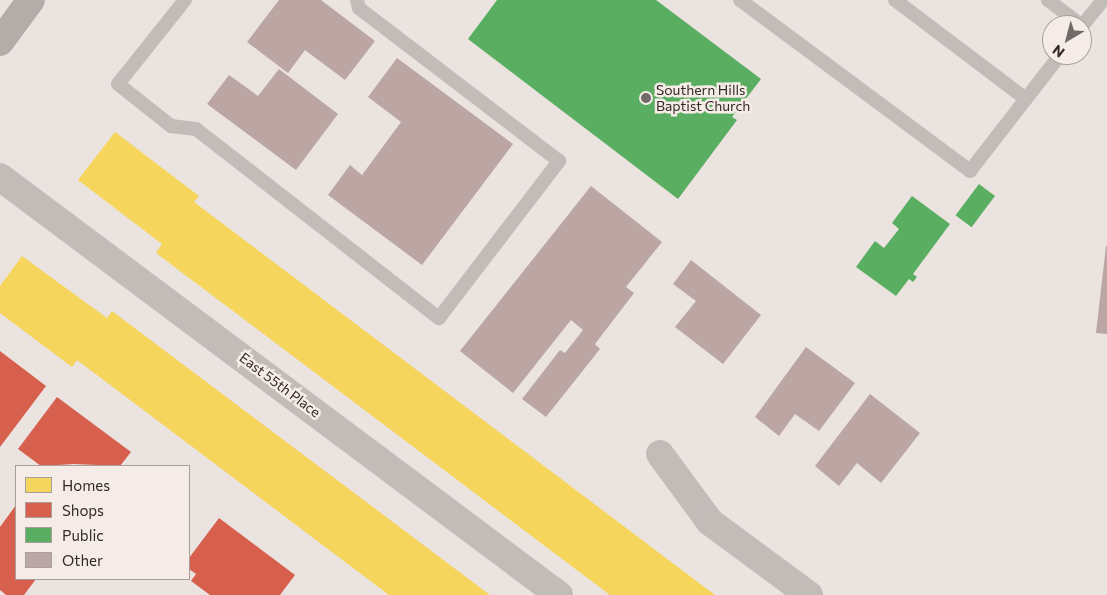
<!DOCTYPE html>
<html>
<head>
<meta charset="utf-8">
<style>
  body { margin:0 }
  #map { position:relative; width:1107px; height:595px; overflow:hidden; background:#eae3df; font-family:Commissioner,sans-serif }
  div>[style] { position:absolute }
  .homes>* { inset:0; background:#f6d55c }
  .shops>* { inset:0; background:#d6604d }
  .public>* { inset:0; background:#5aae61; transform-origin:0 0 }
  .building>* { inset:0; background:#bba6a3 }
  .lane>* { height:14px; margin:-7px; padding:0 7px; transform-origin:7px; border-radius:7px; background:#c2bcb9 }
  .street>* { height:28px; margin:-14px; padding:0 14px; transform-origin:14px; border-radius:14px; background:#c2bcb9 }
  .secondary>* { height:28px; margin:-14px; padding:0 14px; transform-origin:14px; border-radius:14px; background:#b3aca9 }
  .dots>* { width:14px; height:14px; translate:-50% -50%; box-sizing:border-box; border:2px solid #f6ece7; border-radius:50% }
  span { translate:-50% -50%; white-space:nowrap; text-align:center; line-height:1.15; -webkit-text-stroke:5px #f6ece7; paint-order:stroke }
  .poi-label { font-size:14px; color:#322928 }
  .left { translate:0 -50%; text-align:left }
  .street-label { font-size:14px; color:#322928 }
  .legend { position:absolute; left:15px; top:465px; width:175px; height:115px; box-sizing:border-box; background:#f6ece7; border:1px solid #a89e9b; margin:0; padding:6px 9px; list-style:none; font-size:15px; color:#322928 }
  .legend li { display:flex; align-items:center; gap:10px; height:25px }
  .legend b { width:25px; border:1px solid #a89e9b }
  .north { position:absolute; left:1042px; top:15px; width:50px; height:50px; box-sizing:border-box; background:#f6ece7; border:1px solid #a89e9b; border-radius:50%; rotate:217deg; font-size:14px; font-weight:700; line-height:20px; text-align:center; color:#322928 }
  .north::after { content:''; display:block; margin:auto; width:18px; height:22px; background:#726a68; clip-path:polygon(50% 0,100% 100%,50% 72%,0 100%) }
</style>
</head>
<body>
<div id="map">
  <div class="homes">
    <i style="clip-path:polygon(115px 132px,199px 196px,194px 202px,715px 595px,610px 595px,156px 253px,162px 244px,78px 180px)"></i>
    <i style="clip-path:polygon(22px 256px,107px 318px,112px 311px,490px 595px,389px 595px,77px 360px,72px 367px,0 313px,0 286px)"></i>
  </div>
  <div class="shops">
    <i style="clip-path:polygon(0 351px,46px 386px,0 447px)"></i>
    <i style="clip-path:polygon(57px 397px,131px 452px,120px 466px,74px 464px,41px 466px,18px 449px)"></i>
    <i style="clip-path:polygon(16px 505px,16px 579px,36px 579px,24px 595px,6px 595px,0 590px,0 527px)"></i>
    <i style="clip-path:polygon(219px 518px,295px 575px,280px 595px,210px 595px,191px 581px,196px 574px,189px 569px,189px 558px)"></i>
  </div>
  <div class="public">
    <i style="clip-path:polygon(497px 0,656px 0,761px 79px,732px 117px,737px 120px,678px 199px,468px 39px)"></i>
    <i style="left:979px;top:184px;width:20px;height:39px;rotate:37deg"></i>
    <i style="clip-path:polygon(912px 196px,950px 224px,913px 274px,917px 277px,913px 282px,909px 279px,896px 296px,856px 267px,875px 241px,884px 248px,899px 229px,892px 223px)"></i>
  </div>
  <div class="building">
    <i style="clip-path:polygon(279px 0,321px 0,375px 41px,345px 80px,305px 50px,288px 73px,247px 42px)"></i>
    <i style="clip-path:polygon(397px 58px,513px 144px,422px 265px,328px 195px,350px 165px,362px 175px,401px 122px,368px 97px)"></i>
    <i style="clip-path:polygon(279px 69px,338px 114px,296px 170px,207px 104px,229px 75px,258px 96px)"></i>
    <i style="clip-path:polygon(591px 186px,662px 242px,626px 287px,634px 293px,595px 344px,600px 349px,546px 417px,522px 399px,560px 350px,565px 353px,583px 330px,571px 320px,513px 393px,460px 351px)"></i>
    <i style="clip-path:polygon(1106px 246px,1107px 246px,1107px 334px,1096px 333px)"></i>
    <i style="clip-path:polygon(691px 260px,761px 315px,723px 364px,675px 327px,696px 301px,673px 284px)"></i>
    <i style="clip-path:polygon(806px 347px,855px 383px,819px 431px,795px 414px,779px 436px,755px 417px)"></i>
    <i style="clip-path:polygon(870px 394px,920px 433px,881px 483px,857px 463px,839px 486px,815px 466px)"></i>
  </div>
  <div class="lane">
    <i style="left:185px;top:0;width:107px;rotate:128.6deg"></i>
    <i style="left:118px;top:84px;width:68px;rotate:38.4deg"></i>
    <i style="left:171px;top:126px;width:25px;rotate:7deg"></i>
    <i style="left:196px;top:129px;width:308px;rotate:37.9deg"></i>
    <i style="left:439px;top:318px;width:198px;rotate:-52.6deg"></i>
    <i style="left:559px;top:161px;width:252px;rotate:-142.6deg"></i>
    <i style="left:359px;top:8px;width:8px;rotate:-104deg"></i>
    <i style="left:740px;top:0;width:287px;rotate:36.6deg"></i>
    <i style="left:970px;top:171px;width:147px;rotate:-52.2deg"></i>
    <i style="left:895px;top:0;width:164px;rotate:37.1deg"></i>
    <i style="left:1048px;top:0;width:41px;rotate:37.1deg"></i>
    <i style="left:1082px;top:26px;width:33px;rotate:-51deg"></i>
  </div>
  <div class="street">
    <i style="left:0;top:177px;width:698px;rotate:36.79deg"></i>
    <i style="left:660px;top:454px;width:84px;rotate:53.7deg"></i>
    <i style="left:710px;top:522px;width:123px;rotate:36.4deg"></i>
  </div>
  <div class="secondary">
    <i style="left:0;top:42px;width:52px;rotate:-53.6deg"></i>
  </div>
  <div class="dots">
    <i style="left:646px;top:98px;background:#726a68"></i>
  </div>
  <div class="poi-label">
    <span class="left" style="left:656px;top:98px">Southern Hills<br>Baptist Church</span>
  </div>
  <div class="street-label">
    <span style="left:280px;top:385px;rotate:37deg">East 55th Place</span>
  </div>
  <ul class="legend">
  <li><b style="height:14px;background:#f6d55c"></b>Homes</li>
  <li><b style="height:14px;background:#d6604d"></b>Shops</li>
  <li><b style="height:14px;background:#5aae61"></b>Public</li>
  <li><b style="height:14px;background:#bba6a3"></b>Other</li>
  </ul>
  <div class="north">N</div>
</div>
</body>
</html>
